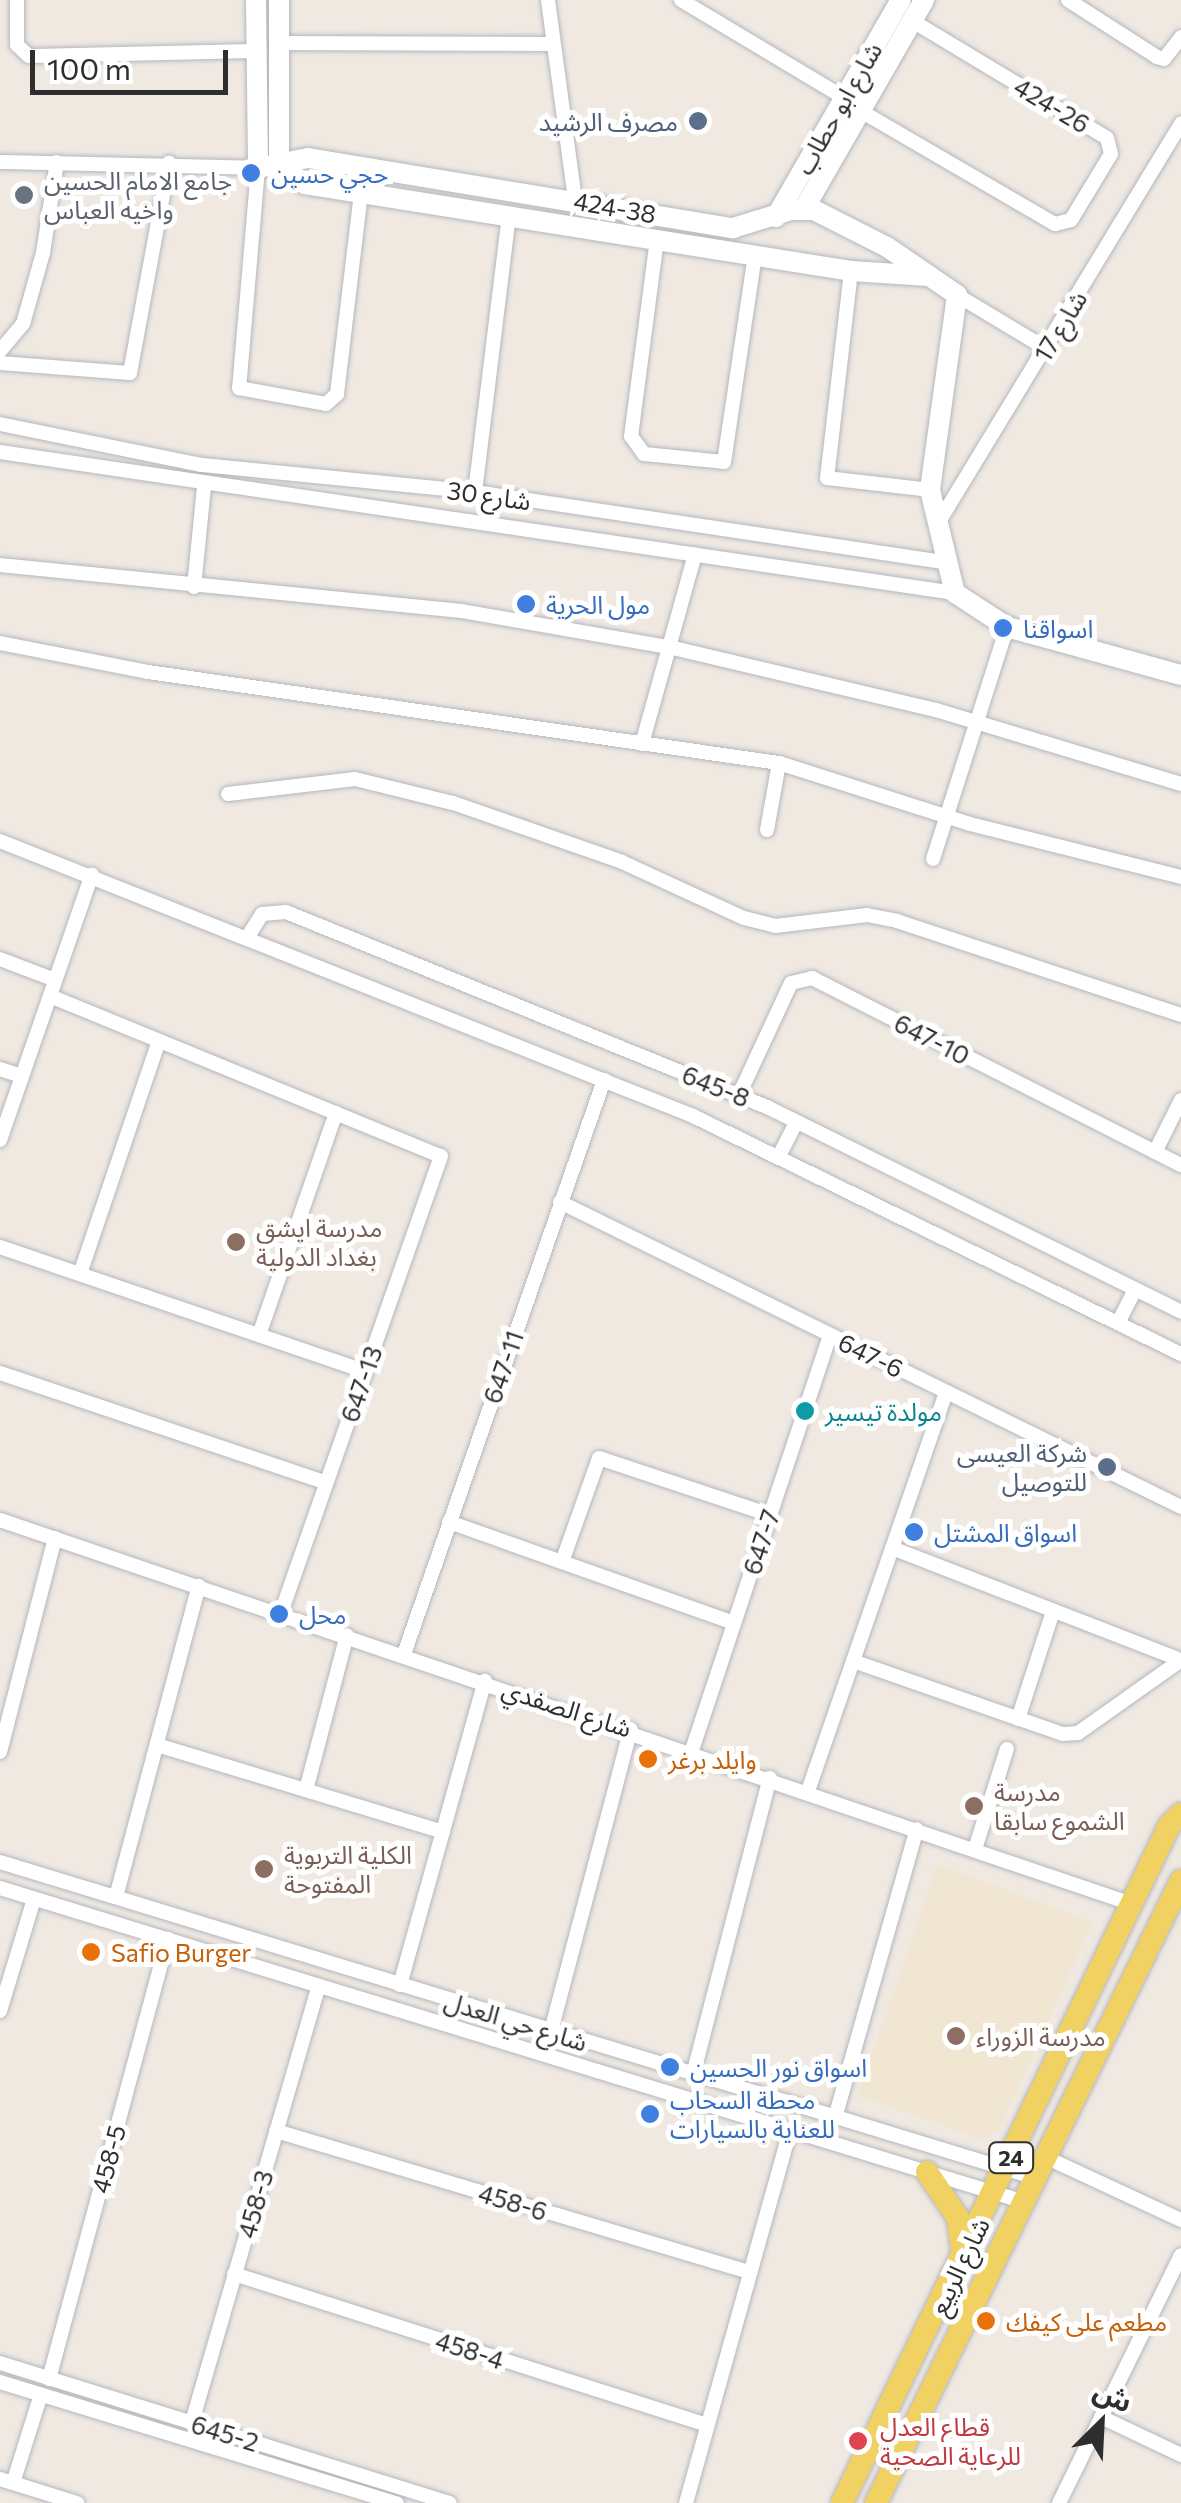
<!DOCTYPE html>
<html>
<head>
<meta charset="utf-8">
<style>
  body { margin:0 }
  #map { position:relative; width:1181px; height:2503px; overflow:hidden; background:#efe9e1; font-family:Commissioner,"Noto Sans Arabic",sans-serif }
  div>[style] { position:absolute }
  .education>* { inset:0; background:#f0e6d1 }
  .roads { filter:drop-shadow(0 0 2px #b4b7c1) drop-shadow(0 0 2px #b4b7c1) }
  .street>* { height:14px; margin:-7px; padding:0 7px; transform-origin:7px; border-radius:7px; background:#fff }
  .secondary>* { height:20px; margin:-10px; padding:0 10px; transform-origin:10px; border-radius:10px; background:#fff }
  .primary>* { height:22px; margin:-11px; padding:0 11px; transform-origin:11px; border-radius:11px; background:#f2d163 }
  .dots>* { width:28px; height:28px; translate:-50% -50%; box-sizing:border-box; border:5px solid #fff; border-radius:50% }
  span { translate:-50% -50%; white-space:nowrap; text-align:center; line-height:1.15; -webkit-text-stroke:10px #fff; paint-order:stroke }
  .shield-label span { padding:2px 8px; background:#fff; border:2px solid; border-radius:8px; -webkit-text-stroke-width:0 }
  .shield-label { font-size:22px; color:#2e2e2e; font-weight:700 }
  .street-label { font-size:25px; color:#2e2e2e }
  .service-label { font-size:25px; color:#4e5e75 }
  .right { translate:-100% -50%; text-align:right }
  .shop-label { font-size:25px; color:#366cbe }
  .left { translate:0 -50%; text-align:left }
  .worship-label { font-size:25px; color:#5b616d }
  .education-label { font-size:25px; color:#785e54 }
  .culture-label { font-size:25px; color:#0d838f }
  .food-label { font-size:25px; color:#c56008 }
  .health-label { font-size:25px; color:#be3a42 }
  .north { position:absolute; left:1051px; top:2373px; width:100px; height:100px; -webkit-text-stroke:8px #fff; paint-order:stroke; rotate:24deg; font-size:28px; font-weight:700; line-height:40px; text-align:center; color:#2e2e2e }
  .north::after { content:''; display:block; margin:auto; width:35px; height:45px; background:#2e2e2e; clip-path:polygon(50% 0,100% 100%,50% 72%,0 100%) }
  .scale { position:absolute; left:30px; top:50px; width:198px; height:45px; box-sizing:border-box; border:5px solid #2e2e2e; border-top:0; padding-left:12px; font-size:30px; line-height:35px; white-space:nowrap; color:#2e2e2e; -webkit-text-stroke:8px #fff; paint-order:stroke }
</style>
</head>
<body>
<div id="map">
  <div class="education">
    <i style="clip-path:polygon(937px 1865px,1093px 1922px,999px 2130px,983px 2139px,858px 2096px)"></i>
  </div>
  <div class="roads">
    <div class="street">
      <i style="left:17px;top:0;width:45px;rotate:90deg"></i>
      <i style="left:17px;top:45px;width:16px;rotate:43deg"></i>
      <i style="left:29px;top:56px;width:228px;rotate:-1.3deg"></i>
      <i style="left:548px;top:0;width:202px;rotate:82.3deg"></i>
      <i style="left:681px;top:0;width:189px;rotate:30.9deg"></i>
      <i style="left:1068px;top:0;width:106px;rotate:32.6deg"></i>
      <i style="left:1157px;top:57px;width:7px;rotate:16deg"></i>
      <i style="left:1164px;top:59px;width:28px;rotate:-52deg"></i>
      <i style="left:279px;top:43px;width:274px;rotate:0.2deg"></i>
      <i style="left:859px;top:110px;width:227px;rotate:30.2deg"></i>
      <i style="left:1055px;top:224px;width:16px;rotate:-14deg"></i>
      <i style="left:1071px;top:220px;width:77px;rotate:-58.8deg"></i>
      <i style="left:1111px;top:154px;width:16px;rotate:-104deg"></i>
      <i style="left:1107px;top:138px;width:227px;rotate:-149deg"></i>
      <i style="left:0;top:162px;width:258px;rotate:1.3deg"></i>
      <i style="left:258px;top:168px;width:221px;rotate:94.9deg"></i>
      <i style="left:239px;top:388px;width:88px;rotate:10.4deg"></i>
      <i style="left:326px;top:404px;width:15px;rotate:-42deg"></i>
      <i style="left:337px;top:394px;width:203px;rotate:-83.2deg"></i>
      <i style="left:657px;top:239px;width:199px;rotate:97.5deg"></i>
      <i style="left:631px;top:436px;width:22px;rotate:54deg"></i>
      <i style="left:644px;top:454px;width:80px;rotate:5.7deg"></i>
      <i style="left:724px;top:462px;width:209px;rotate:-81.5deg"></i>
      <i style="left:851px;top:271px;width:208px;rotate:96.6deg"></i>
      <i style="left:827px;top:478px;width:104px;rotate:6.6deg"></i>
      <i style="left:957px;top:295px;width:105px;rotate:31deg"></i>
      <i style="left:0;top:351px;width:35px;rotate:-50deg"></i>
      <i style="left:23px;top:324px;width:74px;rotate:-74.3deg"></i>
      <i style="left:43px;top:253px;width:92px;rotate:-81.3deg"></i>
      <i style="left:0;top:363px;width:130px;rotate:4.4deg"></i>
      <i style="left:130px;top:373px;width:214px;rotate:-79.5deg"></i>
      <i style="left:0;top:424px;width:206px;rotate:11.5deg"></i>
      <i style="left:202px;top:465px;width:274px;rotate:5.6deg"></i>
      <i style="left:475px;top:492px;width:475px;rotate:8.5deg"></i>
      <i style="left:0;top:452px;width:965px;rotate:8.4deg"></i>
      <i style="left:475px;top:492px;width:278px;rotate:-83deg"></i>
      <i style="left:937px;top:525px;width:470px;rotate:-58.7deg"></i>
      <i style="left:0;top:565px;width:464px;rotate:5.7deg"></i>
      <i style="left:462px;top:611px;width:210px;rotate:9.9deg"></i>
      <i style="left:669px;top:647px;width:274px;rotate:13.3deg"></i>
      <i style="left:936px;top:710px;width:256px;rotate:16.8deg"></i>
      <i style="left:194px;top:587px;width:101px;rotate:-84.3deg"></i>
      <i style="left:0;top:643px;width:151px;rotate:11.1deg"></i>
      <i style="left:148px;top:672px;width:638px;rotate:8.21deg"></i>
      <i style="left:779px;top:763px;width:201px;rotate:17.7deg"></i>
      <i style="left:970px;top:824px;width:218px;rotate:14.1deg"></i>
      <i style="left:642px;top:744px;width:197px;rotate:-74.4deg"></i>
      <i style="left:228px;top:794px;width:128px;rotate:-6.7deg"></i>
      <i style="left:355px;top:779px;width:101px;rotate:13.8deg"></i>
      <i style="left:453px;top:803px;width:179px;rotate:19.2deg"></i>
      <i style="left:622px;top:862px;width:134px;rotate:24.7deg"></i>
      <i style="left:744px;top:918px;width:32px;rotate:14deg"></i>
      <i style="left:775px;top:926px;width:93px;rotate:-6.8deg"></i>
      <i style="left:867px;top:915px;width:31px;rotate:11deg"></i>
      <i style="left:897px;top:921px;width:299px;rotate:18.3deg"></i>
      <i style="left:767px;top:830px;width:68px;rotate:-79.8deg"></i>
      <i style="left:0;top:841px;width:746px;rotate:21.64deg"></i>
      <i style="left:693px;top:1116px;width:543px;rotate:26deg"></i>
      <i style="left:933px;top:859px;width:244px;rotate:-72.3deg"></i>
      <i style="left:247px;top:938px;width:28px;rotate:-58deg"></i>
      <i style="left:262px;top:914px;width:24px;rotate:-5deg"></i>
      <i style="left:286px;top:912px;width:519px;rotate:22.07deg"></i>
      <i style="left:767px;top:1107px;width:462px;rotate:26.3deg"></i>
      <i style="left:0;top:959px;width:59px;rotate:20.9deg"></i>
      <i style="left:50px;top:996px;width:422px;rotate:22.3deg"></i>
      <i style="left:441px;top:1156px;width:484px;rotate:109.3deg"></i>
      <i style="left:0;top:1069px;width:23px;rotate:18deg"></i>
      <i style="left:739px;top:1095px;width:123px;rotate:-65.1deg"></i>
      <i style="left:791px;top:983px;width:22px;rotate:-13deg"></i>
      <i style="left:812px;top:978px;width:414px;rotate:26.9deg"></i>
      <i style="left:0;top:1140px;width:281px;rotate:-70.9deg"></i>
      <i style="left:1155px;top:1152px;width:58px;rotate:-63.4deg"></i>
      <i style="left:779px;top:1156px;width:38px;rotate:-63deg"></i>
      <i style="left:560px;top:1202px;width:692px;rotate:26.16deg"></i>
      <i style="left:0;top:1247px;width:385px;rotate:18.8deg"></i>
      <i style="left:80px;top:1274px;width:246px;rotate:-71.3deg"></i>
      <i style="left:1118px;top:1323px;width:37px;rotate:-63deg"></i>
      <i style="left:259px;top:1335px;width:235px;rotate:-70.9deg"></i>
      <i style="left:0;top:1373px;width:344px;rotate:18.6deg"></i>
      <i style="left:0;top:1520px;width:1195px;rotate:18.74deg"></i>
      <i style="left:449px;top:1522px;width:302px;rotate:19.5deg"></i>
      <i style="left:892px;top:1548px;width:305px;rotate:21.2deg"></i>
      <i style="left:562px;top:1562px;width:110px;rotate:-70.4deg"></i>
      <i style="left:599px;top:1458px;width:180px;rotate:18.4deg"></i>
      <i style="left:404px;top:1654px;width:608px;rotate:-70.79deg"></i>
      <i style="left:853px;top:1661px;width:222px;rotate:19.2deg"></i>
      <i style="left:1063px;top:1734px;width:15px;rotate:-4deg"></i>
      <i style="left:1078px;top:1733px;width:126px;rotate:-35.3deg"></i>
      <i style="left:1018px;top:1719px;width:114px;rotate:-72deg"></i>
      <i style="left:157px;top:1745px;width:299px;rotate:16.9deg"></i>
      <i style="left:692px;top:1750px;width:437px;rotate:-71.6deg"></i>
      <i style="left:0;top:1752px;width:221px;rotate:-75.6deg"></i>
      <i style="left:306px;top:1790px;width:160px;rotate:-75.2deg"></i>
      <i style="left:808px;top:1791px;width:422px;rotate:-70.9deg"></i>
      <i style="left:975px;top:1849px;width:105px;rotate:-72.3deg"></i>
      <i style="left:0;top:1862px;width:1080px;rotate:16.96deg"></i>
      <i style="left:0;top:1888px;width:1068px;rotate:17.04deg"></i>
      <i style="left:116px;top:1897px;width:322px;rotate:-75.1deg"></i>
      <i style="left:400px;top:1985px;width:316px;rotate:-74.4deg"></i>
      <i style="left:0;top:2011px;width:117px;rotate:-73.1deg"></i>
      <i style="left:551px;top:2031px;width:312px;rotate:-75.2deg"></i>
      <i style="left:693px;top:2075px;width:307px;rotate:-75.5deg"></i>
      <i style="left:835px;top:2118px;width:300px;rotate:-74.2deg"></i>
      <i style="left:276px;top:2131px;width:495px;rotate:16.6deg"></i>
      <i style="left:1043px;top:2156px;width:152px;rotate:24.9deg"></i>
      <i style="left:234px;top:2274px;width:496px;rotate:17.7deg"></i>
      <i style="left:0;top:2363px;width:471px;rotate:17.3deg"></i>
      <i style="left:49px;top:2379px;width:456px;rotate:-74.9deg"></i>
      <i style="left:0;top:2382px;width:415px;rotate:17deg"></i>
      <i style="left:1101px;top:2417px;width:89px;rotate:25.4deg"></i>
      <i style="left:192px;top:2422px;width:454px;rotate:-73.8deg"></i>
      <i style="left:0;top:2479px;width:81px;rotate:17.3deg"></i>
      <i style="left:13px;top:2483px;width:93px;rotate:-72.5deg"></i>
      <i style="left:686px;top:2503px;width:387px;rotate:-74.4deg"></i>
      <i style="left:1059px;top:2503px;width:276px;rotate:-63.8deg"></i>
    </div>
    <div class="secondary">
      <i style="left:256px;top:0;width:168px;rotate:89.3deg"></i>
      <i style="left:258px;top:168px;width:51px;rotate:-11.3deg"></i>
      <i style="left:308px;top:158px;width:431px;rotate:9.4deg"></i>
      <i style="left:733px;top:228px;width:61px;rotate:-17.2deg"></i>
      <i style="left:791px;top:210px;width:23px"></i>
      <i style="left:814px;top:210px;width:82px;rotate:26.9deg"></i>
      <i style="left:887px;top:247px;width:85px;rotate:34.4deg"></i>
      <i style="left:957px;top:295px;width:197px;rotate:97.9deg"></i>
      <i style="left:930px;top:490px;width:106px;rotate:76.4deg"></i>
      <i style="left:955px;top:593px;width:62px;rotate:33.2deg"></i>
      <i style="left:1007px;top:627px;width:180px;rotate:15.4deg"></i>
      <i style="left:283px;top:167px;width:28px;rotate:38deg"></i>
      <i style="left:305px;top:184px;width:553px;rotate:9.05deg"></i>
      <i style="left:851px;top:271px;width:77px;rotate:3.7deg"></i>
      <i style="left:279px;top:168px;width:168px;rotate:-90deg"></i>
      <i style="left:804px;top:209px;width:241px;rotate:-60.1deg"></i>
      <i style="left:776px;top:217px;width:250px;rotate:-60.1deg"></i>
    </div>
    <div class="primary">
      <i style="left:927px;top:2172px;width:55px;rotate:56deg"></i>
      <i style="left:958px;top:2218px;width:40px;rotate:82.9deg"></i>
      <i style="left:842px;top:2503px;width:752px;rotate:-64.22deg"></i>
      <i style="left:1169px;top:1826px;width:17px;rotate:-45deg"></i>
      <i style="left:876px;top:2503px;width:693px;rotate:-63.88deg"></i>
    </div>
  </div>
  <div class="dots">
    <i style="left:698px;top:121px;background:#5c6f8a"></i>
    <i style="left:251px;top:173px;background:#3f7fe0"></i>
    <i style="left:24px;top:195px;background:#6b7280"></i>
    <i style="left:526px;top:604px;background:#3f7fe0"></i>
    <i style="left:1003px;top:628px;background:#3f7fe0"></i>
    <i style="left:236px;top:1242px;background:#8d6e63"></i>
    <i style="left:805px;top:1411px;background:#0f9aa8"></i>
    <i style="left:1107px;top:1467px;background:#5c6f8a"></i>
    <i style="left:914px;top:1532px;background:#3f7fe0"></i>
    <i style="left:279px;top:1614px;background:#3f7fe0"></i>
    <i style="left:648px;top:1759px;background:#e8710a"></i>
    <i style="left:974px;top:1806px;background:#8d6e63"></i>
    <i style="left:264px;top:1869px;background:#8d6e63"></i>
    <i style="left:91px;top:1952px;background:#e8710a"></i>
    <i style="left:956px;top:2036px;background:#8d6e63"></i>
    <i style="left:670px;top:2067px;background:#3f7fe0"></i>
    <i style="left:650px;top:2114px;background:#3f7fe0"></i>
    <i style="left:986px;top:2321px;background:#e8710a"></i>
    <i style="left:858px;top:2441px;background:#e0444e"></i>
  </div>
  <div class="shield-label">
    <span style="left:1011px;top:2158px">24</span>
  </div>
  <div class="street-label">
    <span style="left:1052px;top:105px;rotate:31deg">424-26</span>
    <span style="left:838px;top:108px;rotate:-60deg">شارع ابو حطاب</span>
    <span style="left:615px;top:207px;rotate:10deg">424-38</span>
    <span style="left:1060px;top:326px;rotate:-59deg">شارع 17</span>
    <span style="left:489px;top:495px;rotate:8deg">شارع 30</span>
    <span style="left:932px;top:1039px;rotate:27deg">647-10</span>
    <span style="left:716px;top:1086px;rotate:22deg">645-8</span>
    <span style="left:871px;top:1355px;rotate:26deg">647-6</span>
    <span style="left:503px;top:1367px;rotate:-71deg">647-11</span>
    <span style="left:361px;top:1384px;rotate:-71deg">647-13</span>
    <span style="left:761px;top:1542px;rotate:-72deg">647-7</span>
    <span style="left:567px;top:1708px;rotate:18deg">شارع الصفدي</span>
    <span style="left:516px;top:2021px;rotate:17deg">شارع حي العدل</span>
    <span style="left:108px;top:2159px;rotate:-75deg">458-5</span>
    <span style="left:513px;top:2202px;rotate:17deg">458-6</span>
    <span style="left:255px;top:2204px;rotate:-74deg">458-3</span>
    <span style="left:959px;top:2266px;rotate:-64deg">شارع الربيع</span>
    <span style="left:470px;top:2350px;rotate:18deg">458-4</span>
    <span style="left:225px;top:2433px;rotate:17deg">645-2</span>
  </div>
  <div class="service-label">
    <span class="right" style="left:678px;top:121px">مصرف الرشيد</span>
    <span class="right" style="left:1087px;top:1467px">شركة العيسى<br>للتوصيل</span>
  </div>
  <div class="shop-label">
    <span class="left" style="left:271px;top:173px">حجي حسين</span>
    <span class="left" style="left:546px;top:604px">مول الحرية</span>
    <span class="left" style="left:1023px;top:628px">اسواقنا</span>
    <span class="left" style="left:934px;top:1532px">اسواق المشتل</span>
    <span class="left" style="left:299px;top:1614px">محل</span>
    <span class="left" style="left:690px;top:2067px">اسواق نور الحسين</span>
    <span class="left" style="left:670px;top:2114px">محطة السحاب<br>للعناية بالسيارات</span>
  </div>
  <div class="worship-label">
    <span class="left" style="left:44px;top:195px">جامع الامام الحسين<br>واخيه العباس</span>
  </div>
  <div class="education-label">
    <span class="left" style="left:256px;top:1242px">مدرسة ايشق<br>بغداد الدولية</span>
    <span class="left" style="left:994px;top:1806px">مدرسة<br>الشموع سابقا</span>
    <span class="left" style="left:284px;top:1869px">الكلية التربوية<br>المفتوحة</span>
    <span class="left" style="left:976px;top:2036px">مدرسة الزوراء</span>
  </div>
  <div class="culture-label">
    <span class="left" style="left:825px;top:1411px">مولدة تيسير</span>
  </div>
  <div class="food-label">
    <span class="left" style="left:668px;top:1759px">وايلد برغر</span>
    <span class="left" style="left:111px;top:1952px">Safio Burger</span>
    <span class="left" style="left:1006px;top:2321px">مطعم على كيفك</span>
  </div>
  <div class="health-label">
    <span class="left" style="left:880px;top:2441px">قطاع العدل<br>للرعاية الصحية</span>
  </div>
  <div class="north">ش</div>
  <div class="scale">100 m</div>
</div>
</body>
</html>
